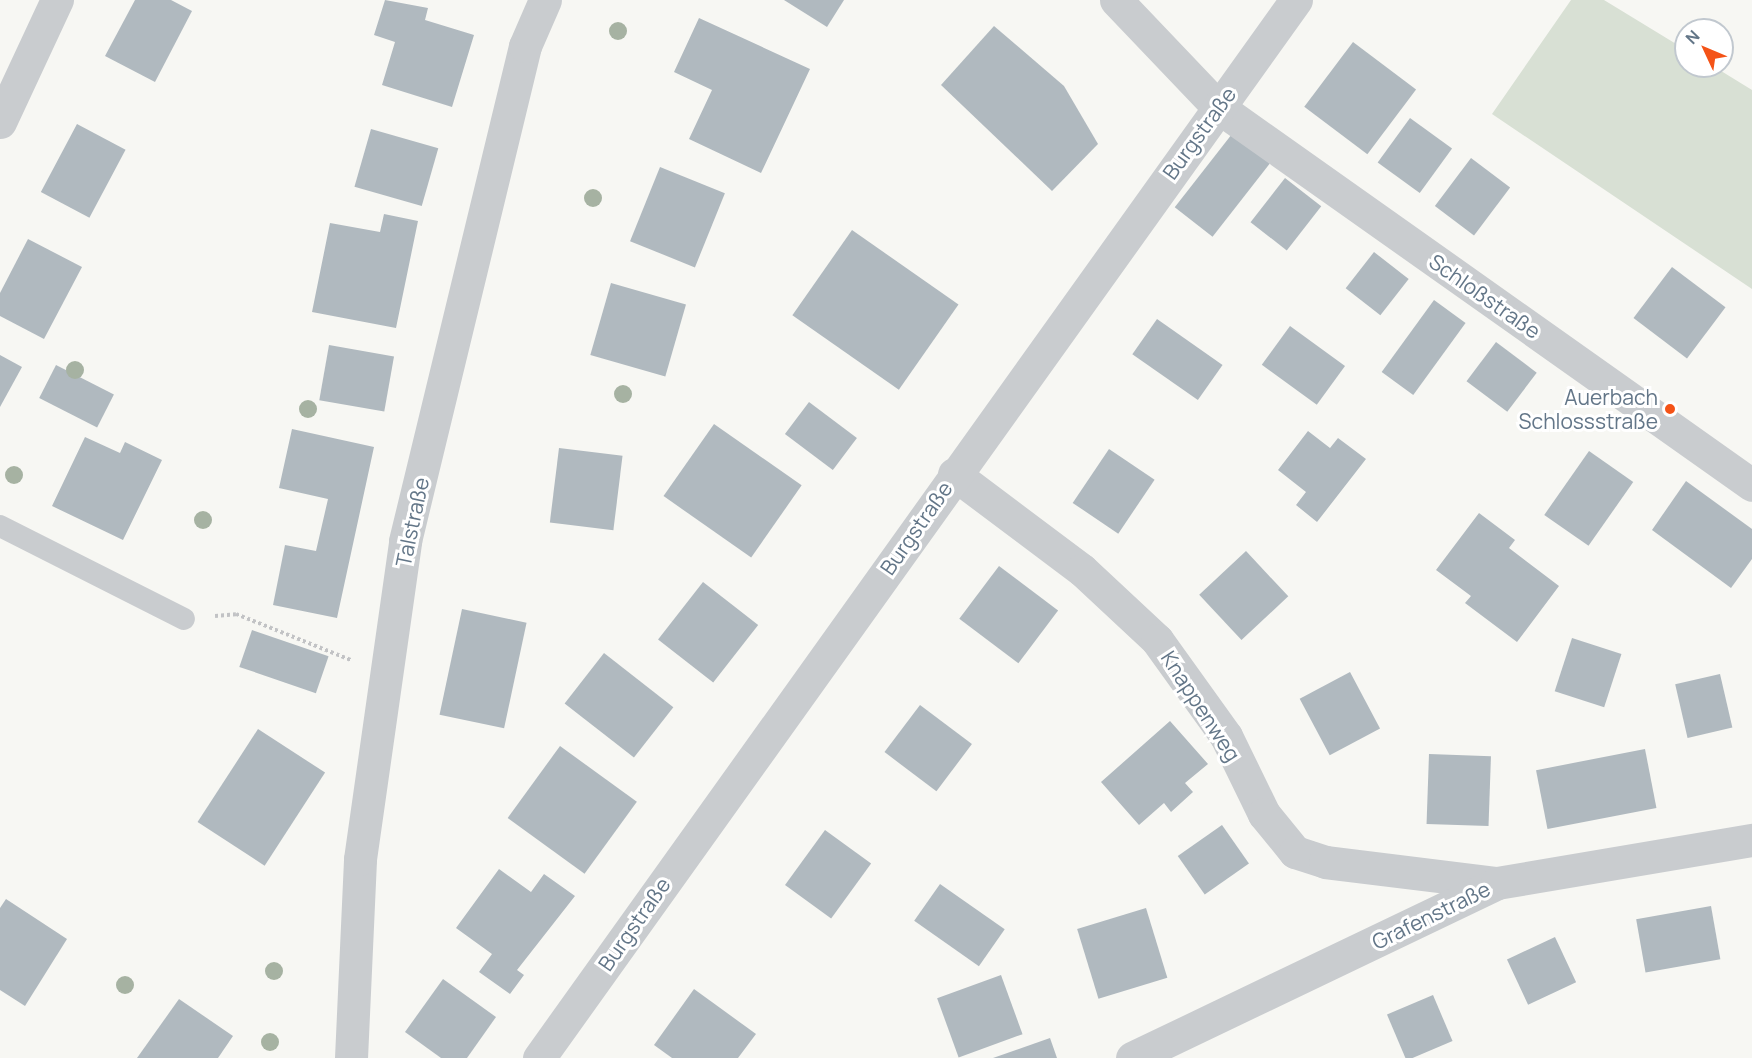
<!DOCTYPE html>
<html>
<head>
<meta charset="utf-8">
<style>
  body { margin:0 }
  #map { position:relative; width:1752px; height:1058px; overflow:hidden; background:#f7f7f3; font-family:Manrope,sans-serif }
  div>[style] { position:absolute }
  .green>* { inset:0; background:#d8e0d4 }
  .building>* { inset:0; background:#b0b9bf; transform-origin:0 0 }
  .path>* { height:4px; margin-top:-2px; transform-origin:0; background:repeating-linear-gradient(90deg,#c2c3c5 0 3px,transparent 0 6px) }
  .lane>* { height:22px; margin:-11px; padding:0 11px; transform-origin:11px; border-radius:11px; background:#c9cccf }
  .street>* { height:33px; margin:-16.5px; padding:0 16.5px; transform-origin:16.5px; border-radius:16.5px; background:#c9cccf }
  .trees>* { width:18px; height:18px; margin:-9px; border-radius:50%; background:#a6b2a2 }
  .dots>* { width:16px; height:16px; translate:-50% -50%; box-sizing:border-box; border:3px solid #fff; border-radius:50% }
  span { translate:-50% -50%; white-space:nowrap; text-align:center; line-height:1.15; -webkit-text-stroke:6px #fff; paint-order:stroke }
  .street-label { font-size:21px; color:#637688 }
  .poi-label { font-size:21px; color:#637688 }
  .right { translate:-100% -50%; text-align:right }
  .north { position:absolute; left:1674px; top:18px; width:60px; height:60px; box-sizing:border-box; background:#fff; border:2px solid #c1c8cf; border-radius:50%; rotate:314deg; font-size:16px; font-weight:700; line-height:24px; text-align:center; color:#637688 }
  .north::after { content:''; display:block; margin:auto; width:21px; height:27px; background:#f45317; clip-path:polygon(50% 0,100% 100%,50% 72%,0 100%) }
</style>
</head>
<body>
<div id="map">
  <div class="green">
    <i style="clip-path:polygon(1571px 0,1604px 0,1686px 50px,1686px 66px,1713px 66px,1752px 90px,1752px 289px,1492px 114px)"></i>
  </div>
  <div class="building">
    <i style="clip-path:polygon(135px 0,171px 0,192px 11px,155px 82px,105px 56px)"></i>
    <i style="clip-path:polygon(385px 0,428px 8px,425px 20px,474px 35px,452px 107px,382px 85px,395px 42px,374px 35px)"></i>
    <i style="clip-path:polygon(784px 0,844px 0,827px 27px)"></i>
    <i style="clip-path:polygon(699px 18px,810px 69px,761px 173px,689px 139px,712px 90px,674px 72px)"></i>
    <i style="clip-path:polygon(994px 26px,1064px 86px,1098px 144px,1052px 191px,941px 85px)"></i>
    <i style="left:1353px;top:42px;width:79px;height:81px;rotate:37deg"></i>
    <i style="left:1410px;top:118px;width:52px;height:55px;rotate:36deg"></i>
    <i style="left:77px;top:124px;width:55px;height:77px;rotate:28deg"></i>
    <i style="left:371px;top:129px;width:70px;height:60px;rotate:16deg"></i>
    <i style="left:1232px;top:134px;width:48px;height:93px;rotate:38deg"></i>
    <i style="left:1471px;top:158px;width:49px;height:60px;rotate:37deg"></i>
    <i style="left:660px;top:167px;width:70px;height:80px;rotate:22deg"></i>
    <i style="left:1285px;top:178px;width:46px;height:56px;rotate:38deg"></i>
    <i style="clip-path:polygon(384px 214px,418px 221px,396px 328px,312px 312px,330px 223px,380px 232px)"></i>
    <i style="left:852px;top:230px;width:130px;height:104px;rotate:35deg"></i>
    <i style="clip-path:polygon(28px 239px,82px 267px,44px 339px,0 316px,0 293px)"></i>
    <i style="left:1374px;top:252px;width:44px;height:46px;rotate:38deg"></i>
    <i style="left:1672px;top:267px;width:67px;height:64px;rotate:37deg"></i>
    <i style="left:611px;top:283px;width:78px;height:75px;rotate:16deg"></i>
    <i style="left:1434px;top:300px;width:39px;height:89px;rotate:36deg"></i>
    <i style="left:1157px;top:319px;width:80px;height:43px;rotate:35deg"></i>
    <i style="left:1290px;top:326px;width:68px;height:48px;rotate:36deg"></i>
    <i style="left:1496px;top:342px;width:51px;height:49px;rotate:37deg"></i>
    <i style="left:329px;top:345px;width:66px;height:56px;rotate:10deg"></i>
    <i style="clip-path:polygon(0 355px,22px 367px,0 407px)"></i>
    <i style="left:56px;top:365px;width:65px;height:37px;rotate:27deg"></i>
    <i style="left:809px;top:402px;width:60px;height:40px;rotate:37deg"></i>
    <i style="left:714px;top:424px;width:107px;height:88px;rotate:35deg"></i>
    <i style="clip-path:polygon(292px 429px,374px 447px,337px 618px,273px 605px,285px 545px,316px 551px,328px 499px,279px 488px)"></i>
    <i style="clip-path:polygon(1308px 431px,1330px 448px,1338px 438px,1366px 459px,1317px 522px,1296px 505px,1306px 492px,1278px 470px)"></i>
    <i style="clip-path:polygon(85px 437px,120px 453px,125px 442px,162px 460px,123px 540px,52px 506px)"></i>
    <i style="left:559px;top:448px;width:64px;height:75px;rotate:7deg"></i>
    <i style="left:1109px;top:449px;width:55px;height:65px;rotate:34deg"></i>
    <i style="left:1589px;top:451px;width:54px;height:78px;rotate:35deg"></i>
    <i style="clip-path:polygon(1686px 481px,1752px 529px,1752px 559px,1731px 588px,1652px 530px)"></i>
    <i style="clip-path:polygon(1479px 513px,1515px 540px,1509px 548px,1559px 586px,1517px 642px,1465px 603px,1471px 596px,1436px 570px)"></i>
    <i style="left:1246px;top:551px;width:62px;height:64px;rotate:47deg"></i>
    <i style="left:999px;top:566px;width:74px;height:66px;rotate:37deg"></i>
    <i style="left:703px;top:582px;width:70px;height:73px;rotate:38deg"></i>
    <i style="left:462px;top:609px;width:66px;height:108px;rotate:12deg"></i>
    <i style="left:252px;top:630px;width:81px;height:39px;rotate:19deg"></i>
    <i style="left:1572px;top:638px;width:52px;height:56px;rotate:18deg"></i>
    <i style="left:604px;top:653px;width:88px;height:64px;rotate:38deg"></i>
    <i style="left:1350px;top:672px;width:64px;height:57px;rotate:62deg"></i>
    <i style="left:1720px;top:674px;width:55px;height:46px;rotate:77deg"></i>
    <i style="left:920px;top:705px;width:65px;height:59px;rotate:37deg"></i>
    <i style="clip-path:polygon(1170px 721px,1208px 764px,1185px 783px,1193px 792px,1171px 812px,1164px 803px,1139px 825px,1101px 782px)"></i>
    <i style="left:258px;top:729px;width:80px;height:111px;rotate:33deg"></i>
    <i style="left:560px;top:746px;width:95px;height:89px;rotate:36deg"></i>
    <i style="left:1645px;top:749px;width:60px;height:111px;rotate:79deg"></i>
    <i style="left:1429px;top:754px;width:62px;height:70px;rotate:2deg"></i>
    <i style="left:1222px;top:825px;width:47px;height:54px;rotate:55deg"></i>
    <i style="left:825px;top:830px;width:57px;height:68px;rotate:36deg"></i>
    <i style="clip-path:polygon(499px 869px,531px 892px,544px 874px,575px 896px,517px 970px,524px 975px,510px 994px,479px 972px,492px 954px,456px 928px)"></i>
    <i style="left:940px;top:884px;width:79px;height:45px;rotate:35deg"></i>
    <i style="clip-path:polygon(6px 899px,67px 939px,25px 1006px,0 990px,0 908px)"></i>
    <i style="left:1711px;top:906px;width:54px;height:76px;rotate:80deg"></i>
    <i style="left:1146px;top:908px;width:73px;height:72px;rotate:73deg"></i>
    <i style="left:1555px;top:937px;width:50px;height:53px;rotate:65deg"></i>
    <i style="left:1001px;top:975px;width:63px;height:68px;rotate:70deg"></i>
    <i style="clip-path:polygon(443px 979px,496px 1017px,467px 1058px,441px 1058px,405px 1032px)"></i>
    <i style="clip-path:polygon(694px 989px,756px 1034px,738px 1058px,672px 1058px,654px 1045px)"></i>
    <i style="left:1433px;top:995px;width:50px;height:50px;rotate:67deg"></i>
    <i style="clip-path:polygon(179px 999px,233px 1036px,218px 1058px,137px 1058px)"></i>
    <i style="clip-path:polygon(1050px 1038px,1057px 1058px,993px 1058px)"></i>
  </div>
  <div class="path">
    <i style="left:215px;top:616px;width:21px;rotate:-5deg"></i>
    <i style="left:236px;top:614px;width:124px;rotate:21.8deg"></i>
  </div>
  <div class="lane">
    <i style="left:0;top:526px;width:206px;rotate:26.8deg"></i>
  </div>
  <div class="street">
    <i style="left:1116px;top:0;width:148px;rotate:46.4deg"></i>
    <i style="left:1218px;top:107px;width:654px;rotate:35.29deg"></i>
    <i style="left:0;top:122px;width:135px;rotate:-65deg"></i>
    <i style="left:954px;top:474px;width:160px;rotate:36.9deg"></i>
    <i style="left:1082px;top:570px;width:103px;rotate:43deg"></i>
    <i style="left:1157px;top:640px;width:118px;rotate:54.3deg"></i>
    <i style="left:1226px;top:736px;width:87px;rotate:64deg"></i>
    <i style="left:1264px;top:814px;width:49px;rotate:50.8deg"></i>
    <i style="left:1295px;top:852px;width:32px;rotate:18deg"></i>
    <i style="left:1325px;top:862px;width:173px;rotate:7deg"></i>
    <i style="left:351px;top:1058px;width:199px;rotate:-87.4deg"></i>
    <i style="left:360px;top:859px;width:321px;rotate:-81.9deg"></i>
    <i style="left:405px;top:541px;width:509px;rotate:-76.37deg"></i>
    <i style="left:525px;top:46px;width:50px;rotate:-66.5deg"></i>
    <i style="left:539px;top:1058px;width:1301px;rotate:-54.42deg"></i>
    <i style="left:1132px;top:1058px;width:405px;rotate:-25.6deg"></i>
    <i style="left:1497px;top:883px;width:259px;rotate:-9.6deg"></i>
  </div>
  <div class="trees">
    <i style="left:618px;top:31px"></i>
    <i style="left:593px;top:198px"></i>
    <i style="left:75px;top:370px"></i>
    <i style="left:623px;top:394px"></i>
    <i style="left:308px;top:409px"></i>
    <i style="left:14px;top:475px"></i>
    <i style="left:203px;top:520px"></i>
    <i style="left:274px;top:971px"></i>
    <i style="left:125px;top:985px"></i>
    <i style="left:270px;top:1042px"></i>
  </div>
  <div class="dots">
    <i style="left:1670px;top:409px;background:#f45317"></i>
  </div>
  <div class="street-label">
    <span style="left:1199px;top:133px;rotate:-54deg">Burgstraße</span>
    <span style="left:1485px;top:296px;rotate:35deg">Schloßstraße</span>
    <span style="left:412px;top:522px;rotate:-78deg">Talstraße</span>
    <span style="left:916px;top:528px;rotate:-55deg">Burgstraße</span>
    <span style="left:1201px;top:706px;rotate:57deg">Knappenweg</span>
    <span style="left:1431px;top:915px;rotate:-26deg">Grafenstraße</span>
    <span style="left:634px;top:924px;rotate:-55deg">Burgstraße</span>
  </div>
  <div class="poi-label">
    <span class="right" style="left:1658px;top:409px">Auerbach<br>Schlossstraße</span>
  </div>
  <div class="north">N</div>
</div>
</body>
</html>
